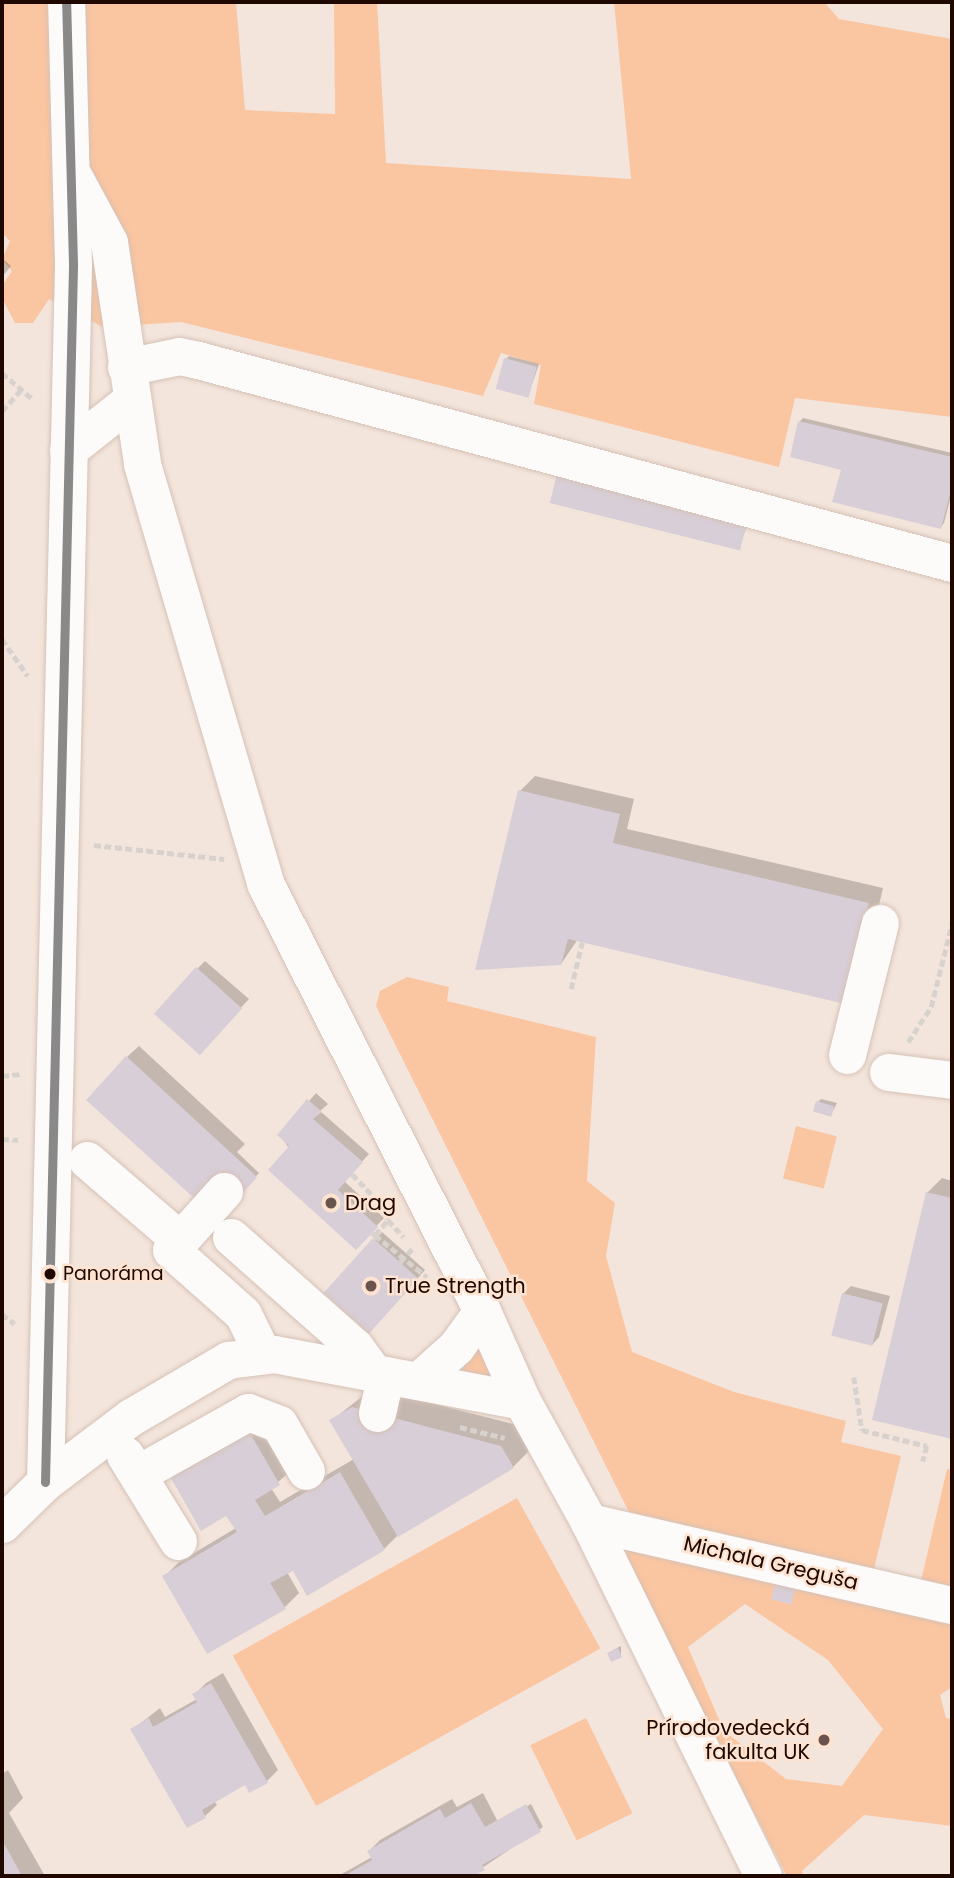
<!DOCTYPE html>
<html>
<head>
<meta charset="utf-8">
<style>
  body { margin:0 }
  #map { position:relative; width:954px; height:1878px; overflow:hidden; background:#f4e5dc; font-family:Poppins,sans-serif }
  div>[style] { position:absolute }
  .green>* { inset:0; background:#fac5a1; transform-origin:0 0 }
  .shadow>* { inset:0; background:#0003 }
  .building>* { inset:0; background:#d8ced7; transform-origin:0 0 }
  .path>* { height:4.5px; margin-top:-2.25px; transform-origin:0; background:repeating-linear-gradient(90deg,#d8d2cf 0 7px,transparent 0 10.5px) }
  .roads { filter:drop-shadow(0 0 2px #d5c2b6) drop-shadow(0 0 2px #d5c2b6) }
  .minor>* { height:37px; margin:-18.5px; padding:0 18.5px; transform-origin:18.5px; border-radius:18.5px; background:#fdfbfa }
  .bus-1>* { height:9px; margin:-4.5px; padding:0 4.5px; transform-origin:4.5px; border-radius:4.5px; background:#898989 }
  .dots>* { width:19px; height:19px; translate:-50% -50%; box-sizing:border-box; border:4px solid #fee3d1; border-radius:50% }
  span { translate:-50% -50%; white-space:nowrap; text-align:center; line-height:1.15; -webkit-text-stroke:5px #fee3d1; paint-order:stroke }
  .bus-label { font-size:19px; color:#1e0800 }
  .left { translate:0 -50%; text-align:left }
  .poi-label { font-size:21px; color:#1e0800 }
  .right { translate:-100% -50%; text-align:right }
  .street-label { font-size:21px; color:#1e0800 }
  .frame { position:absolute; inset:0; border:4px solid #1e0800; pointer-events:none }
</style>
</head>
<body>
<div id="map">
  <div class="green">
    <i style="clip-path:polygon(2px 2px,236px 2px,245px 110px,335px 114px,334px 2px,377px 2px,386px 163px,631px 179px,614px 2px,824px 2px,839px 19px,952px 39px,952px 417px,795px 398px,779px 467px,534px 404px,541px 365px,501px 353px,483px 396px,181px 322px,103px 327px,49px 299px,33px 323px,15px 323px,2px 298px,2px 286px,12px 271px,2px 259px,10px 241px,2px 233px)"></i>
    <i style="clip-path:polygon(407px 977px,449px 987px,447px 1001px,596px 1037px,587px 1181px,615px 1203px,606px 1256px,632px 1352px,734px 1392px,846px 1421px,841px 1442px,901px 1456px,874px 1569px,629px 1512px,376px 1006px,380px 991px)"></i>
    <i style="left:796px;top:1126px;width:42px;height:54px;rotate:14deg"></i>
    <i style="clip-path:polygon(478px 1347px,495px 1378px,459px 1372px)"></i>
    <i style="clip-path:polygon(947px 1469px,952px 1470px,952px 1588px,921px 1581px)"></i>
    <i style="left:517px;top:1498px;width:172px;height:325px;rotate:61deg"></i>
    <i style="clip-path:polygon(evenodd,616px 1547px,777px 1576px,772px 1599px,790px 1604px,797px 1581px,952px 1619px,952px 1687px,940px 1695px,946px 1718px,952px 1719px,952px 1826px,864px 1815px,802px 1871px,804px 1876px,787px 1876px,616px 1547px,745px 1604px,828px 1660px,883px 1729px,842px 1786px,786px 1779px,724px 1731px,688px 1647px,745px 1604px)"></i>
    <i style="left:586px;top:1718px;width:106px;height:62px;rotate:64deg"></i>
  </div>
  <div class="shadow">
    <i style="clip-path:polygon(2px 258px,11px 266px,2px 277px)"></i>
    <i style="clip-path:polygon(509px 356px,539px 364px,528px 396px,506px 359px)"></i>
    <i style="clip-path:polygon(803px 418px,952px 453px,952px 492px,944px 523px,941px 527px,843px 469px,800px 421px)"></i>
    <i style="clip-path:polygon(552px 502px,749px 519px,739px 549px)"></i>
    <i style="clip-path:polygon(535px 776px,634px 799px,627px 829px,883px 888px,860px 987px,578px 939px,561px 964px,520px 791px)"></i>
    <i style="clip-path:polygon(205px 961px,249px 999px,207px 1044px,197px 969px)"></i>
    <i style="clip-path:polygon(139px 1046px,245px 1144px,237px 1152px,259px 1173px,242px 1191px,127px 1057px)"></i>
    <i style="clip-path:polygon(316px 1093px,328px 1104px,320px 1111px,369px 1154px,344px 1181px,384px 1218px,356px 1247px,280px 1135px)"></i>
    <i style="clip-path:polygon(821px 1099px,837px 1103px,831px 1115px,818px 1102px)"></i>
    <i style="clip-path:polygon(942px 1178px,952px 1181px,952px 1438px,874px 1419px,927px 1193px)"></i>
    <i style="clip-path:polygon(382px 1232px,425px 1270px,377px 1324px,375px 1240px)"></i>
    <i style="clip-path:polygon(851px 1286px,890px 1296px,879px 1337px,872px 1345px,843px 1294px)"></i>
    <i style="clip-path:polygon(373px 1388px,521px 1426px,533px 1447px,513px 1467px,399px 1534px,384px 1549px,287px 1572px,299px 1593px,285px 1607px,164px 1577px,179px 1562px,236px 1528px,227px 1514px,170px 1473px,261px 1413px,293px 1469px,271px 1488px,280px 1502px,354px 1459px,331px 1421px)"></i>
    <i style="clip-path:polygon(621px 1646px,621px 1655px,609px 1654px,613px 1650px)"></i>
    <i style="clip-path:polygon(223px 1673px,278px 1770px,267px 1781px,246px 1783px,214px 1801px,217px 1805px,205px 1816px,132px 1730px,160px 1708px,165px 1717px,197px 1699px,194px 1695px,206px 1683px)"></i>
    <i style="clip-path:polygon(8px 1770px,23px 1798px,9px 1813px,45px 1876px,2px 1876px,2px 1774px)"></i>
    <i style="clip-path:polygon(483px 1793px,498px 1822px,531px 1804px,543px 1827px,470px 1876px,338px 1876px,372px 1857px,369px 1851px,380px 1840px,452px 1799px,457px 1807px)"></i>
  </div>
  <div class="building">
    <i style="left:504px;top:358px;width:34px;height:32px;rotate:15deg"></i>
    <i style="clip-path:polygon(798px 421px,952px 457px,952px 486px,941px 529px,832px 502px,841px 470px,790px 457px)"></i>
    <i style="left:557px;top:474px;width:196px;height:30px;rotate:14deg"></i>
    <i style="clip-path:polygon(518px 790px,620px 814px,613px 843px,869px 903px,845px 1004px,568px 939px,561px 965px,475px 970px)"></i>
    <i style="left:196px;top:967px;width:62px;height:63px;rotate:42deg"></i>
    <i style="clip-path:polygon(126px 1056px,257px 1177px,243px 1193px,220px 1172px,195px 1199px,86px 1100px)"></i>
    <i style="clip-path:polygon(307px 1099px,322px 1112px,313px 1119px,363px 1162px,338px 1190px,378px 1227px,356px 1250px,268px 1170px,289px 1146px,277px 1135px)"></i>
    <i style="left:816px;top:1101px;width:19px;height:11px;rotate:16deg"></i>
    <i style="clip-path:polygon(926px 1192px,952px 1198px,952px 1439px,872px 1420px)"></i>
    <i style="left:373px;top:1238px;width:61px;height:74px;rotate:42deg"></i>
    <i style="left:842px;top:1293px;width:42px;height:44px;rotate:14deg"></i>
    <i style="clip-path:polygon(352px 1407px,501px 1446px,514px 1468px,398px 1537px,329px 1420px)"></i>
    <i style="clip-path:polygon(246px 1426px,280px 1485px,255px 1500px,265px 1516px,340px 1472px,385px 1550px,307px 1596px,293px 1571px,270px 1583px,286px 1609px,207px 1654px,162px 1576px,237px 1532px,226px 1516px,201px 1531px,168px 1473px)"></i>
    <i style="left:777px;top:1576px;width:21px;height:24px;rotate:14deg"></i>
    <i style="left:618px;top:1648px;width:10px;height:12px;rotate:66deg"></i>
    <i style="clip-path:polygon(211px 1683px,268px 1783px,249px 1793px,245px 1785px,202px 1810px,206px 1818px,187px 1828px,130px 1729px,149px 1718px,153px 1727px,197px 1702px,192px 1694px)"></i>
    <i style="clip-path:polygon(471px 1803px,485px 1827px,526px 1804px,541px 1832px,482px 1865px,485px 1870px,474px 1876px,344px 1876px,372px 1860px,367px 1851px,440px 1809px,445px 1818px)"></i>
    <i style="clip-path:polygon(2px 1840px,22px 1876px,2px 1876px)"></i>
  </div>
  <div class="path">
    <i style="left:2px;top:373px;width:42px;rotate:40.2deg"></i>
    <i style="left:2px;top:411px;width:30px;rotate:-48deg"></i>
    <i style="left:2px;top:639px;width:45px;rotate:54.9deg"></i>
    <i style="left:94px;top:845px;width:131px;rotate:6.1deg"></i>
    <i style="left:571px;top:989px;width:48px;rotate:-76.8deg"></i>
    <i style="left:908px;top:1042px;width:42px;rotate:-56.7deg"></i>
    <i style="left:931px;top:1007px;width:87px;rotate:-76deg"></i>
    <i style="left:2px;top:1076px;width:18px;rotate:-6deg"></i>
    <i style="left:2px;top:1139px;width:16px;rotate:4deg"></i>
    <i style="left:352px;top:1174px;width:47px;rotate:45.9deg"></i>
    <i style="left:385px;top:1208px;width:12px;rotate:76deg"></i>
    <i style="left:388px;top:1220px;width:23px;rotate:47deg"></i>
    <i style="left:372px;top:1233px;width:4px;rotate:34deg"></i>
    <i style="left:375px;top:1235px;width:20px;rotate:-49deg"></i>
    <i style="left:375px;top:1235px;width:67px;rotate:38.9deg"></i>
    <i style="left:400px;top:1262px;width:19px;rotate:-47deg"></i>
    <i style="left:2px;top:1314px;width:16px;rotate:38deg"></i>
    <i style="left:854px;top:1377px;width:54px;rotate:81.4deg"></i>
    <i style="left:862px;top:1430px;width:67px;rotate:13.8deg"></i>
    <i style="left:927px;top:1446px;width:16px;rotate:105deg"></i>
    <i style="left:460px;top:1427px;width:46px;rotate:13.7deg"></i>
  </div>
  <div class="roads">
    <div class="minor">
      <i style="left:74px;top:177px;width:74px;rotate:61.7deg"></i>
      <i style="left:109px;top:242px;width:224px;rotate:81.5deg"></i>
      <i style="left:142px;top:464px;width:437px;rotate:73.6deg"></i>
      <i style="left:265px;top:883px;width:480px;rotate:63.1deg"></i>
      <i style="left:482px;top:1311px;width:98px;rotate:66deg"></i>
      <i style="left:126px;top:367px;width:54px;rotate:-11.7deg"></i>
      <i style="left:179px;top:356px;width:19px;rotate:12deg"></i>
      <i style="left:198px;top:360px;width:781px;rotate:15.07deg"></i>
      <i style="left:68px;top:450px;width:80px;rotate:-38.4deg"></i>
      <i style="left:847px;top:1055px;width:136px;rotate:-76deg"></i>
      <i style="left:888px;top:1072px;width:64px;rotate:7.1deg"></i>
      <i style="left:87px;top:1160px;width:123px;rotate:40.7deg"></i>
      <i style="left:224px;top:1191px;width:79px;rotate:131.9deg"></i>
      <i style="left:171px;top:1250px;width:96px;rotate:41.6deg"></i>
      <i style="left:243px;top:1314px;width:46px;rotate:64deg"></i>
      <i style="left:231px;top:1237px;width:166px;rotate:41.6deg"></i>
      <i style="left:355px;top:1347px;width:31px;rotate:54deg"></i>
      <i style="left:418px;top:1381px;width:51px;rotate:-41.8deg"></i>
      <i style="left:456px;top:1347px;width:44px;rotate:-54.2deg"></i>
      <i style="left:377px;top:1413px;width:39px;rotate:-77deg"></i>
      <i style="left:125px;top:1455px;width:101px;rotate:58.4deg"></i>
      <i style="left:139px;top:1473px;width:125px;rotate:-29.2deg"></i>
      <i style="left:248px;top:1412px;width:33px;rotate:21deg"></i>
      <i style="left:279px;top:1424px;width:54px;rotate:60.1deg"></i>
      <i style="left:45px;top:1482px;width:1218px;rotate:-88.68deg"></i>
      <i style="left:73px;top:264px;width:262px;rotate:-91.5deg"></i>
      <i style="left:589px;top:1522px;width:372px;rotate:12.9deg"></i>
      <i style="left:2px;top:1524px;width:60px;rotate:-44.3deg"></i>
      <i style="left:45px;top:1482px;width:108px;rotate:-37.1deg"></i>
      <i style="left:131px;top:1417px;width:113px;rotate:-30.4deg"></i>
      <i style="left:228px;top:1360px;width:46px;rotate:-7.4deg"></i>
      <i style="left:274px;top:1354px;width:252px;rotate:10.7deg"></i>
      <i style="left:522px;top:1401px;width:138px;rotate:61deg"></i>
      <i style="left:589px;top:1522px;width:394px;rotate:63.8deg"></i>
    </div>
  </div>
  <div class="bus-1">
    <i style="left:45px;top:1482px;width:1218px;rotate:-88.68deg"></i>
    <i style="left:73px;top:264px;width:262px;rotate:-91.5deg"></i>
  </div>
  <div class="dots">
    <i style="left:331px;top:1203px;background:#69554d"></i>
    <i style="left:50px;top:1274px;background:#1e0800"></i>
    <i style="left:371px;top:1286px;background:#69554d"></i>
    <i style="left:824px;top:1740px;background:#69554d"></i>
  </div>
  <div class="bus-label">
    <span class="left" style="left:63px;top:1274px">Panoráma</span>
  </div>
  <div class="poi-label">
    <span class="left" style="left:345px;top:1203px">Drag</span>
    <span class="left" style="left:385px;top:1286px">True Strength</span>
    <span class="right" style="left:810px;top:1740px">Prírodovedecká<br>fakulta UK</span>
  </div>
  <div class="street-label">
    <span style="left:771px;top:1563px;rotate:13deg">Michala Greguša</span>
  </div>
  <div class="frame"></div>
</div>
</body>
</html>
